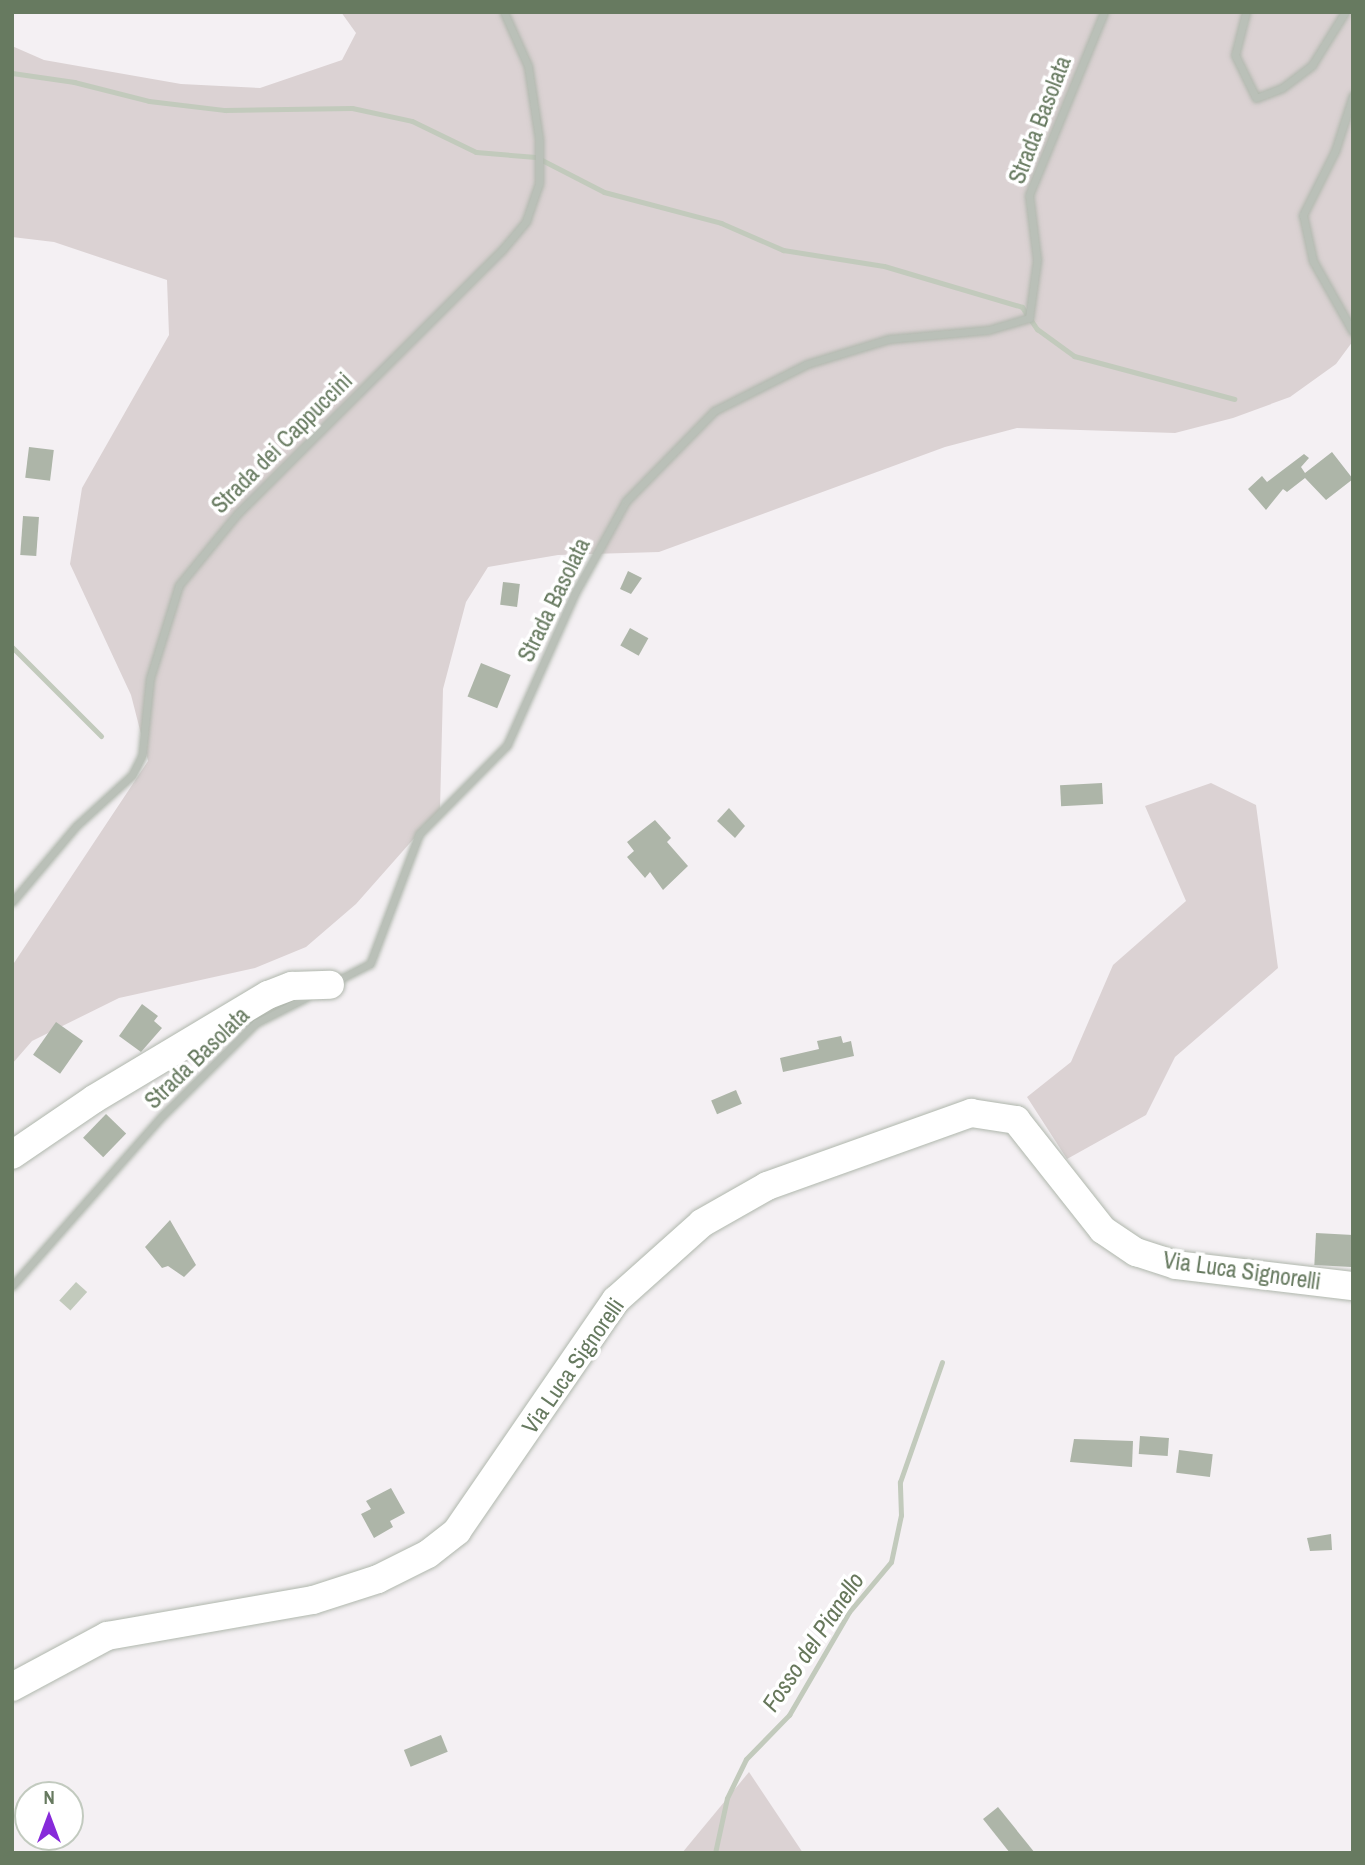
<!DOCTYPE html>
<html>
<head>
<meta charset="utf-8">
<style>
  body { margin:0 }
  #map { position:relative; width:1365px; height:1865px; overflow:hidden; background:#f4f0f3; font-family:"Archivo Narrow",sans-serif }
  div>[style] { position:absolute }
  .green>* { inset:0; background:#dbd2d3 }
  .water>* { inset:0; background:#c2cabc; transform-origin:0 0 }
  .stream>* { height:5px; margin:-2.5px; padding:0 2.5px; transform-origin:2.5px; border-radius:2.5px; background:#c2cabc }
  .building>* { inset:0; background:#adb5a8; transform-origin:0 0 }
  .roads { filter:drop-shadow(0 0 2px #b0b7ad) drop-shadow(0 0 2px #b0b7ad) }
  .street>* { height:7px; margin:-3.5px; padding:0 3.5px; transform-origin:3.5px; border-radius:3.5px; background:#bac0b8 }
  .secondary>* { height:28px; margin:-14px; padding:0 14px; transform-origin:14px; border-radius:14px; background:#fff }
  span { translate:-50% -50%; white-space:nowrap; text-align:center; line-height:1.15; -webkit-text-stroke:7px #fff; paint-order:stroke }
  .street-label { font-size:23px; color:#677a60 }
  .water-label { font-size:24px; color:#67775b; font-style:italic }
  .frame { position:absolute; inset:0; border:14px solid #677a60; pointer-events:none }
  .north { position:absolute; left:14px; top:1781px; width:70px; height:70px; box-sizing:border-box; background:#fff; border:2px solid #c2cabf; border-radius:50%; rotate:0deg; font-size:19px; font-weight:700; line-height:28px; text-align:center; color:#677a60 }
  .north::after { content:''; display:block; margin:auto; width:24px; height:32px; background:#872ada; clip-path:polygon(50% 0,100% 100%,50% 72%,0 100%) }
</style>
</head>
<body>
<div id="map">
  <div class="green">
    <i style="clip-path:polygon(341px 12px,1353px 12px,1353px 341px,1336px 364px,1290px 397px,1233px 418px,1175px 433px,1017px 428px,945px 447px,659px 552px,558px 555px,488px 567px,466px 602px,443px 689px,440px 809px,356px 904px,306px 947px,255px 968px,119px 998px,32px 1041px,12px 1064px,12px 966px,148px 761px,131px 695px,70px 564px,82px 488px,169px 335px,167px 280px,54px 242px,12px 237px,12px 46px,44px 60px,181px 84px,260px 88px,342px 60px,356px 33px)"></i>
    <i style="clip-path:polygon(1211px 783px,1256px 805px,1278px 968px,1175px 1057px,1146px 1115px,1067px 1159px,1027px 1097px,1071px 1062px,1113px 965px,1186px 901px,1145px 806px)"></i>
    <i style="clip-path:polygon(749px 1772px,803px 1853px,682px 1853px)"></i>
  </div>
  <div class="water">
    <i style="left:76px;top:1282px;width:15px;height:25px;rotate:42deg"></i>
  </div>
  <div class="stream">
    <i style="left:12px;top:73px;width:63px;rotate:8.3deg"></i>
    <i style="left:74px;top:82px;width:77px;rotate:14.2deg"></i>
    <i style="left:149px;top:101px;width:77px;rotate:6.8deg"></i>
    <i style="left:225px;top:110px;width:127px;rotate:-0.9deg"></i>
    <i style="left:352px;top:108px;width:61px;rotate:12.2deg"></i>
    <i style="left:412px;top:121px;width:71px;rotate:25.8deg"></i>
    <i style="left:476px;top:152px;width:60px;rotate:4.8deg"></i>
    <i style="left:536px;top:157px;width:76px;rotate:27.2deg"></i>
    <i style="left:604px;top:192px;width:121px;rotate:14.8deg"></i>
    <i style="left:721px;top:223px;width:68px;rotate:23.5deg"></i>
    <i style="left:783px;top:250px;width:102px;rotate:9deg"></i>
    <i style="left:884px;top:266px;width:144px;rotate:16.5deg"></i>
    <i style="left:1022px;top:307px;width:27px;rotate:56deg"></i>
    <i style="left:1037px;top:329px;width:46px;rotate:36.1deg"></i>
    <i style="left:1074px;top:356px;width:166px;rotate:15deg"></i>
    <i style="left:12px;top:647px;width:126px;rotate:45deg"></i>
    <i style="left:715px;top:1853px;width:56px;rotate:-77.7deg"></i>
    <i style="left:727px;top:1798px;width:43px;rotate:-64deg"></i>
    <i style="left:746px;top:1759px;width:62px;rotate:-45.7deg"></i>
    <i style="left:789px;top:1715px;width:119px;rotate:-59.8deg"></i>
    <i style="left:849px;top:1612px;width:65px;rotate:-50deg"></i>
    <i style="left:891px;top:1562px;width:48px;rotate:-78deg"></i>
    <i style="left:901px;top:1515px;width:33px;rotate:-92deg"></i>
    <i style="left:900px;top:1482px;width:127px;rotate:-70.7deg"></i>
  </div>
  <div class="building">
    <i style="left:29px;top:447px;width:25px;height:31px;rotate:7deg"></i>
    <i style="clip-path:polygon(1332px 452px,1353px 479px,1326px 500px,1305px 478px,1287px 492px,1283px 489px,1266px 510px,1248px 489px,1262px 476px,1267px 482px,1304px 454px,1309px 458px,1301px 467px,1305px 473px)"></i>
    <i style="left:23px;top:516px;width:16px;height:39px;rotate:4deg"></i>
    <i style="clip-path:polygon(628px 571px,642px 578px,631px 594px,620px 589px)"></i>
    <i style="left:503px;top:582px;width:17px;height:23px;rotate:7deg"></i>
    <i style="left:630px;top:628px;width:21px;height:20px;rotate:29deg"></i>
    <i style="left:481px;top:663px;width:32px;height:36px;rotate:22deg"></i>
    <i style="left:1102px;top:783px;width:21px;height:42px;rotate:87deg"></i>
    <i style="clip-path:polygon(729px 808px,745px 826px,735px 838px,717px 821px)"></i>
    <i style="clip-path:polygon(655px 820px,671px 838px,667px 842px,688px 866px,663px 890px,650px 872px,645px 878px,627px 857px,634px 851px,627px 842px)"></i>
    <i style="clip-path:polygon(142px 1004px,158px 1016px,154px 1021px,162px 1028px,141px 1052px,119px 1036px)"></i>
    <i style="left:56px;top:1022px;width:33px;height:40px;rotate:35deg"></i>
    <i style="clip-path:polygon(841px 1036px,843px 1043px,851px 1041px,854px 1056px,783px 1072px,780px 1058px,819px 1049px,817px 1041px)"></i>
    <i style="left:736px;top:1090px;width:15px;height:27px;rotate:67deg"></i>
    <i style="left:106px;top:1114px;width:28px;height:33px;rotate:44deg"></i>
    <i style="clip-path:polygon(170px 1220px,196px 1265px,184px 1277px,168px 1266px,162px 1268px,145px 1247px)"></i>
    <i style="left:1316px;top:1233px;width:37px;height:32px;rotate:3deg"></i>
    <i style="left:1140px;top:1436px;width:29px;height:18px;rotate:4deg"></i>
    <i style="clip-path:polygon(1074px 1439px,1133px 1441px,1132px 1467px,1070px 1462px)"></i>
    <i style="left:1179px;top:1450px;width:34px;height:23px;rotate:7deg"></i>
    <i style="clip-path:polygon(391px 1488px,405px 1513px,390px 1521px,393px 1527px,374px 1538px,361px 1514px,371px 1509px,366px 1501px)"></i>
    <i style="clip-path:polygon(1331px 1534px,1332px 1550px,1310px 1551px,1307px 1538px)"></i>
    <i style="left:441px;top:1735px;width:18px;height:40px;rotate:68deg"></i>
    <i style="clip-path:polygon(998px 1807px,1035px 1853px,1010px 1853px,983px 1819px)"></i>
  </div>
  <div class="roads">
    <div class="street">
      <i style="left:1246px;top:12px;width:44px;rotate:104.3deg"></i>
      <i style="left:1235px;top:55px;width:48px;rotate:64deg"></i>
      <i style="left:1256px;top:98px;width:28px;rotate:-21deg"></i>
      <i style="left:1282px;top:88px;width:38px;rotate:-37deg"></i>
      <i style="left:1312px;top:65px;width:62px;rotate:-58.1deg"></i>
      <i style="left:1353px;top:95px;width:59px;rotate:107.8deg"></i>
      <i style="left:1335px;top:151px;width:72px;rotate:116.6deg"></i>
      <i style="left:1303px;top:215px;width:47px;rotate:77.7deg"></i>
      <i style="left:1313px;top:261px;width:81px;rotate:60.6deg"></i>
      <i style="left:12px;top:902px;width:99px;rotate:-49.9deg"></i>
      <i style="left:76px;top:826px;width:76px;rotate:-42.3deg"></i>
      <i style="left:132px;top:775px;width:22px;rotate:-63deg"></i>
      <i style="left:142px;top:755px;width:77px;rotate:-84.1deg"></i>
      <i style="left:150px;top:678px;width:97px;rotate:-72.7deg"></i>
      <i style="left:179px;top:585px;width:93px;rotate:-50.7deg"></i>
      <i style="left:238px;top:513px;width:373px;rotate:-44.9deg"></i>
      <i style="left:502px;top:250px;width:38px;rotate:-50deg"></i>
      <i style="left:526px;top:221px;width:39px;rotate:-71deg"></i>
      <i style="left:539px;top:184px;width:45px;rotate:-90deg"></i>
      <i style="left:539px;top:139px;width:74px;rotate:-98.6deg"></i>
      <i style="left:528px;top:66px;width:59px;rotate:-114deg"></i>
      <i style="left:336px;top:981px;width:38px;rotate:-27deg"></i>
      <i style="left:370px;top:964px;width:139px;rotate:-69.3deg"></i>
      <i style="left:419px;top:834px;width:125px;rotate:-45.3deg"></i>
      <i style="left:507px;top:745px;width:167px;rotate:-65.9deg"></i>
      <i style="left:575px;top:593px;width:105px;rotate:-61deg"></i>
      <i style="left:626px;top:501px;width:126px;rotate:-45.6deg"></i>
      <i style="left:714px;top:411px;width:104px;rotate:-26.8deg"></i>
      <i style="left:807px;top:364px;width:86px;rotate:-17deg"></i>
      <i style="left:889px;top:339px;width:99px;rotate:-5.2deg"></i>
      <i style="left:988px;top:330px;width:43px;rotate:-16.3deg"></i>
      <i style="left:1029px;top:318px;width:59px;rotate:-82.1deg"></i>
      <i style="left:1037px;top:260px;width:65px;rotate:-97deg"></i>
      <i style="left:1029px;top:195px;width:198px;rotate:-67.7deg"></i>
      <i style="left:12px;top:1286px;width:228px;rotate:-48.6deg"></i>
      <i style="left:163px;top:1115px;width:131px;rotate:-44.7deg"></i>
      <i style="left:256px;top:1023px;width:57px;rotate:-27deg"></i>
    </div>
    <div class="secondary">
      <i style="left:12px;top:1155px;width:99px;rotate:-34.3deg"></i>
      <i style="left:94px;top:1099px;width:203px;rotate:-30.9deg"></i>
      <i style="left:268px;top:995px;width:26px;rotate:-21deg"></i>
      <i style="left:292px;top:986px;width:38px;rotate:-2deg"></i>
      <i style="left:12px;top:1687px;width:108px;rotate:-28.2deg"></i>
      <i style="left:107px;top:1636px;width:209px;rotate:-9.9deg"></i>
      <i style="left:313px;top:1600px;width:68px;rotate:-17.9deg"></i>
      <i style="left:378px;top:1579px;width:56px;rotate:-26.6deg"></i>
      <i style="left:428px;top:1554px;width:37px;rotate:-38deg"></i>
      <i style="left:457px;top:1531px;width:280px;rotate:-55.5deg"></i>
      <i style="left:616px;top:1300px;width:115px;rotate:-41.8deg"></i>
      <i style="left:702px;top:1223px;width:75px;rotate:-29.6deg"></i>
      <i style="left:767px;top:1186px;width:217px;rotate:-19.7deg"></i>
      <i style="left:971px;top:1113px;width:46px;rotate:8.8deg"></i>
      <i style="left:1016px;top:1120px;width:140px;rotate:51.7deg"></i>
      <i style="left:1103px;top:1230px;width:40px;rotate:34deg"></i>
      <i style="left:1136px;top:1252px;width:42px;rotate:18deg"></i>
      <i style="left:1176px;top:1265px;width:178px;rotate:6.8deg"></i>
    </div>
  </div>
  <div class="street-label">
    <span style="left:1040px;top:120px;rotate:-69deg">Strada Basolata</span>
    <span style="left:282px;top:443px;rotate:-45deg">Strada dei Cappuccini</span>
    <span style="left:554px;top:600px;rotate:-64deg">Strada Basolata</span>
    <span style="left:197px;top:1058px;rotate:-44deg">Strada Basolata</span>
    <span style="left:1242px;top:1271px;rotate:8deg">Via Luca Signorelli</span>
    <span style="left:573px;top:1366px;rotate:-55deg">Via Luca Signorelli</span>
  </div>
  <div class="water-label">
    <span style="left:813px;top:1642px;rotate:-56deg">Fosso del Pianello</span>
  </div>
  <div class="frame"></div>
  <div class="north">N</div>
</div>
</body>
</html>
